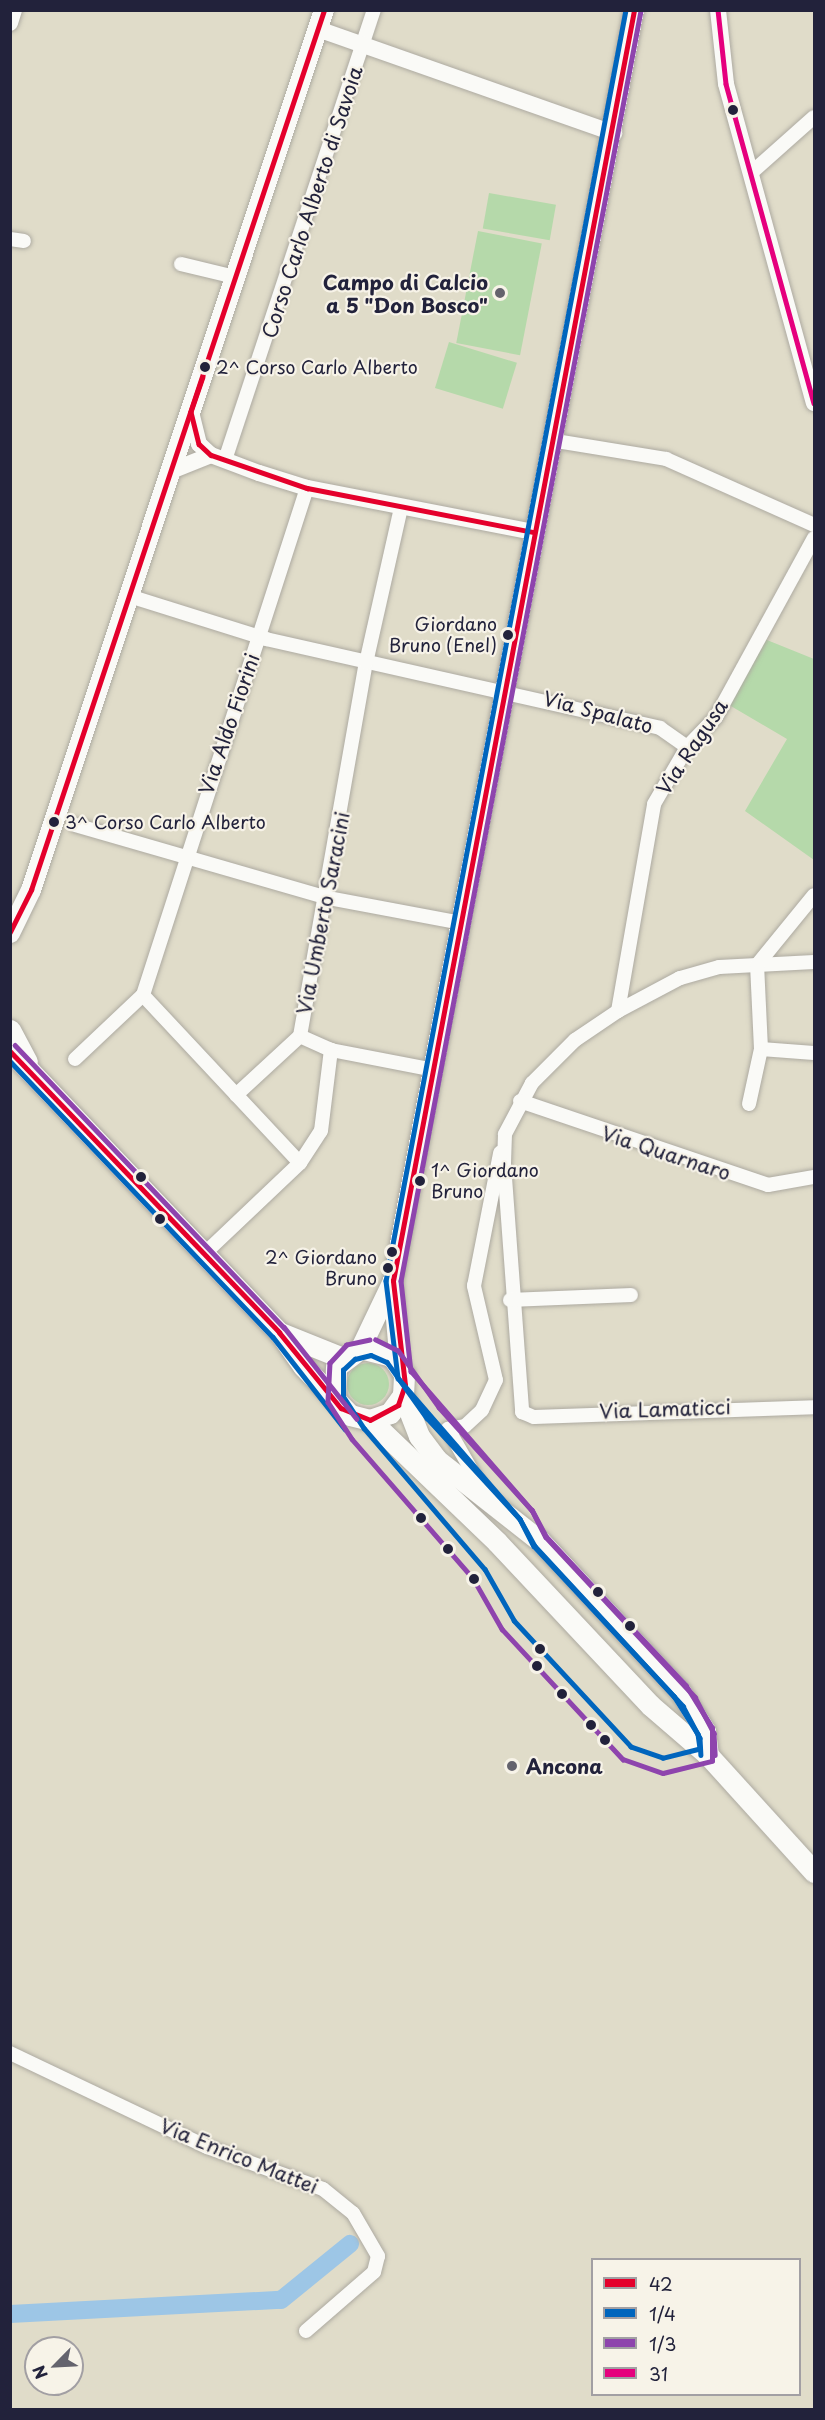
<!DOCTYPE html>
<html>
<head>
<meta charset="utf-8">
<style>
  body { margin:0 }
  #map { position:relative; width:825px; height:2420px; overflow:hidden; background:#e0dcc9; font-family:"Playpen Sans",sans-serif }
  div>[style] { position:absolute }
  .green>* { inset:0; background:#b5d9aa; transform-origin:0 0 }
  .round { border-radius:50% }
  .canal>* { height:18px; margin:-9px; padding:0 9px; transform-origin:9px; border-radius:9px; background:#9dc6e6 }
  .roads { filter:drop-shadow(0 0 2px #adaaa1) drop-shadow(0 0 2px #adaaa1) }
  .minor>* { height:14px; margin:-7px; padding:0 7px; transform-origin:7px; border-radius:7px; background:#fafaf7 }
  .tertiary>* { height:16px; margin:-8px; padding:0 8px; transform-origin:8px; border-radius:8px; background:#fafaf7 }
  .secondary>* { height:20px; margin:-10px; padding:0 10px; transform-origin:10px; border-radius:10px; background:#fafaf7 }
  .primary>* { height:21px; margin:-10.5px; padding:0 10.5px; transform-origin:10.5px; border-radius:10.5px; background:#fafaf7 }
  .bus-1>* { height:4.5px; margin:-2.25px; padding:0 2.25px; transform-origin:2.25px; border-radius:2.25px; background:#e4002b }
  .bus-2>* { height:4.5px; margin:-2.25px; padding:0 2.25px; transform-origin:2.25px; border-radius:2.25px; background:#0065bd }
  .bus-3>* { height:4.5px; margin:-2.25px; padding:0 2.25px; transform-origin:2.25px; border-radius:2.25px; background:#8e44ad }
  .bus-4>* { height:4.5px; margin:-2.25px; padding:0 2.25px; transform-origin:2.25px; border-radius:2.25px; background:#e5007d }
  .dots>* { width:16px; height:16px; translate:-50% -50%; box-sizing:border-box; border:3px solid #f7f3e8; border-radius:50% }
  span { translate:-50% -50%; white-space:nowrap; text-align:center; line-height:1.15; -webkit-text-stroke:4.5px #f7f3e8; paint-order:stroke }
  .bus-label { font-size:18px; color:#22223b }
  .left { translate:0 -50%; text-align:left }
  .right { translate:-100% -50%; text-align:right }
  .street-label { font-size:20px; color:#22223b }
  .poi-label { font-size:20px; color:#22223b; font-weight:700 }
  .frame { position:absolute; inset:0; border:12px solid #22223b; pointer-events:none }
  .legend { position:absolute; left:591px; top:2258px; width:210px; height:138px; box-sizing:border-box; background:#f7f3e8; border:2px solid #a29fa3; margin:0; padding:8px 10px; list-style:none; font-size:18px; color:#22223b }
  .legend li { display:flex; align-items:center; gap:12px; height:30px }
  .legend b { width:30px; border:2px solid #a29fa3 }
  .north { position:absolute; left:24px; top:2336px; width:60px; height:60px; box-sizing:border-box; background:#f7f3e8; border:2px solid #a29fa3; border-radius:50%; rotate:246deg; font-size:16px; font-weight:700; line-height:24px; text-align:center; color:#22223b }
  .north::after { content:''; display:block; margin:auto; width:21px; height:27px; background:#64636d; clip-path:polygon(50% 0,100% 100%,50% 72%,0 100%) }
</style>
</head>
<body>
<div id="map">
  <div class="green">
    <i style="left:489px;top:193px;width:68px;height:36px;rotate:10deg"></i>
    <i style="left:478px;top:231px;width:65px;height:114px;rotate:11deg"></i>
    <i style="left:449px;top:342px;width:71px;height:48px;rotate:17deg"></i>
    <i style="clip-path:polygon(762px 638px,814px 659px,814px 860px,745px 811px,787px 739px,724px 702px)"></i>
    <i class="round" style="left:347px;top:1363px;width:42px;height:42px"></i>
  </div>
  <div class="canal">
    <i style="left:10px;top:2314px;width:271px;rotate:-3deg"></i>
    <i style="left:281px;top:2300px;width:89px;rotate:-39.1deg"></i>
  </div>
  <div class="roads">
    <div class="minor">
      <i style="left:751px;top:173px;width:84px;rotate:-41.6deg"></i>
      <i style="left:10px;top:239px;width:14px;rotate:8deg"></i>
      <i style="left:181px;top:264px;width:56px;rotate:13.5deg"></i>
      <i style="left:550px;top:440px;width:118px;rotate:9.3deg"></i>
      <i style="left:666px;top:459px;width:162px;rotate:24deg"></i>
      <i style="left:225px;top:460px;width:474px;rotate:-71.7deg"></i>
      <i style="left:129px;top:596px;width:144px;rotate:17.4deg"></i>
      <i style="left:266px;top:639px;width:404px;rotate:12.7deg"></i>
      <i style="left:660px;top:728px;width:33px;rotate:35deg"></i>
      <i style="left:75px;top:825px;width:263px;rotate:16.1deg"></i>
      <i style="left:328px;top:898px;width:135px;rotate:10.6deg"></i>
      <i style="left:814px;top:962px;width:95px;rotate:177deg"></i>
      <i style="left:719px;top:967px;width:41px;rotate:164.2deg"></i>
      <i style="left:680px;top:978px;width:70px;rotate:152deg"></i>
      <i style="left:618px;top:1011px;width:52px;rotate:146deg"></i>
      <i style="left:575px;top:1040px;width:61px;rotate:135deg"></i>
      <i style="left:532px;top:1083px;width:58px;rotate:117.9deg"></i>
      <i style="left:505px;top:1134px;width:30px;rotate:92deg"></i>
      <i style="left:504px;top:1164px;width:249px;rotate:85.8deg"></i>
      <i style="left:522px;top:1412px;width:13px;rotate:23deg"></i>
      <i style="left:534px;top:1417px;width:280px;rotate:-2deg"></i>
      <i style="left:618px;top:1011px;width:210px;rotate:-80.1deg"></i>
      <i style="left:654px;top:804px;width:66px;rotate:-59.9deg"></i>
      <i style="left:687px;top:747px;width:42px;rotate:-46deg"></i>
      <i style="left:716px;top:717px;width:204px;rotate:-61.3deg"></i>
      <i style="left:761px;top:1049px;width:53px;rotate:4.3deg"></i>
      <i style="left:331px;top:1050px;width:106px;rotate:10.9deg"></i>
      <i style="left:75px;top:1059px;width:93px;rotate:-43.3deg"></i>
      <i style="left:236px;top:1095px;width:87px;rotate:-42.7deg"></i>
      <i style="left:520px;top:1101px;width:262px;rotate:18.7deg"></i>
      <i style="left:768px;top:1185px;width:47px;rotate:-9.9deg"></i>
      <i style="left:749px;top:1104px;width:56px;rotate:-77.7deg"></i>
      <i style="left:761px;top:1049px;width:84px;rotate:-92.7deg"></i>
      <i style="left:757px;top:965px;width:90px;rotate:-50.8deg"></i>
      <i style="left:300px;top:1163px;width:230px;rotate:-133.1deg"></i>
      <i style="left:143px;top:995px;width:533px;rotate:-72.08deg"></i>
      <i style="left:204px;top:1254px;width:132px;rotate:-43.5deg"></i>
      <i style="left:300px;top:1163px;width:38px;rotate:-57deg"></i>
      <i style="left:321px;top:1131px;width:82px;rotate:-83deg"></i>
      <i style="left:331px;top:1050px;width:34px;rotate:-156deg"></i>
      <i style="left:300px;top:1036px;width:379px;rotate:-80deg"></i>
      <i style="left:366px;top:663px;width:159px;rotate:-77.3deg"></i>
      <i style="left:510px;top:1300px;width:121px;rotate:-2.4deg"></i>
      <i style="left:481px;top:1487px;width:67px;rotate:-119.6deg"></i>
      <i style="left:448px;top:1429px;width:17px;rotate:-10deg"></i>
      <i style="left:465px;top:1426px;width:23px;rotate:-43deg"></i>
      <i style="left:482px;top:1410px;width:33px;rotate:-65deg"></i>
      <i style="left:496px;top:1380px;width:97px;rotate:-103.2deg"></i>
      <i style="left:474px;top:1286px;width:136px;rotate:-78.9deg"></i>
      <i style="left:10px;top:2053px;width:218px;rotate:25.5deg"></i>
      <i style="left:207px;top:2147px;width:123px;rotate:19.9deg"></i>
      <i style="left:323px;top:2189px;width:38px;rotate:39deg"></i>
      <i style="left:353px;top:2213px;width:50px;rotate:59.8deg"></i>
      <i style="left:378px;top:2256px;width:16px;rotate:104deg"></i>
      <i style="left:374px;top:2272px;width:90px;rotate:139.1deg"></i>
    </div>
    <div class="tertiary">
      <i style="left:718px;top:10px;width:74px;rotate:83.8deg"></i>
      <i style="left:726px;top:84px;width:331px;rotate:74.6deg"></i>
      <i style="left:10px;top:23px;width:14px;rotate:-73deg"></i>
      <i style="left:318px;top:29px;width:314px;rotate:19.4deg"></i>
      <i style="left:191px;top:412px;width:33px;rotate:76deg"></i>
      <i style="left:199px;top:444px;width:16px;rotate:43deg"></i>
      <i style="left:211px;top:455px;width:51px;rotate:20.6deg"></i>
      <i style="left:259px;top:473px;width:50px;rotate:17.4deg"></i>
      <i style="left:307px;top:488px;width:231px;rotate:11deg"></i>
      <i style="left:171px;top:471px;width:43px;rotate:-21.8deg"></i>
    </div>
    <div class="secondary">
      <i style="left:10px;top:933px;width:48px;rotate:-64deg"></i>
      <i style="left:31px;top:890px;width:927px;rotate:-71.58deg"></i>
      <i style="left:393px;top:1284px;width:82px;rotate:85.1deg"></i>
      <i style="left:361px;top:1348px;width:74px;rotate:-64.5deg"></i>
      <i style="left:393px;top:1281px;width:1294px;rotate:-79.26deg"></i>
    </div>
    <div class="primary">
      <i style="left:10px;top:1030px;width:36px;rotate:62deg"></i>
      <i style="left:10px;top:1050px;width:390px;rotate:46.4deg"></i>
      <i style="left:279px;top:1332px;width:42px;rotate:54.8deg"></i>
      <i style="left:303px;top:1366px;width:68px;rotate:46.2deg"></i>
      <i style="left:350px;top:1415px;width:21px;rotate:14deg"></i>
      <i style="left:370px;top:1420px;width:21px;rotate:-19deg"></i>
      <i style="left:390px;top:1413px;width:22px;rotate:-54deg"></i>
      <i style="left:403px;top:1395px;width:21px;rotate:-87deg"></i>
      <i style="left:404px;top:1374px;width:22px;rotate:-124deg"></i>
      <i style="left:392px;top:1356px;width:32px;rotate:-166deg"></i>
      <i style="left:361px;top:1348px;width:31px;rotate:143deg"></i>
      <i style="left:336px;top:1367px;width:32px;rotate:92deg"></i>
      <i style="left:283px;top:1334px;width:65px;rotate:21.8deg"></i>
      <i style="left:403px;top:1395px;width:44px;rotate:68.7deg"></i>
      <i style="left:419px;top:1436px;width:30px;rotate:53deg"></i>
      <i style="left:437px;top:1460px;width:131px;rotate:38.2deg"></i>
      <i style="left:540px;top:1541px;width:205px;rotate:47deg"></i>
      <i style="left:680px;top:1691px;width:47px;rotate:58deg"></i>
      <i style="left:705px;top:1731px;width:24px;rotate:83deg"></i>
      <i style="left:370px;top:1420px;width:176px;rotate:43.8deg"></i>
      <i style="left:497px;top:1542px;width:224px;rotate:46.8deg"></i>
      <i style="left:650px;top:1705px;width:77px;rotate:40.8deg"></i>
      <i style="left:708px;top:1755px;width:158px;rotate:47.8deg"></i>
    </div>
  </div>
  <div class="bus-1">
    <i style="left:203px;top:377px;width:37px;rotate:109deg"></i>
    <i style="left:191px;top:412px;width:33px;rotate:76deg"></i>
    <i style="left:199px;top:444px;width:16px;rotate:43deg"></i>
    <i style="left:211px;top:455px;width:102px;rotate:19deg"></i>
    <i style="left:307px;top:488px;width:231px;rotate:11deg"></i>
    <i style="left:10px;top:932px;width:47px;rotate:-63.4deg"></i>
    <i style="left:31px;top:890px;width:927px;rotate:-71.58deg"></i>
    <i style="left:10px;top:1051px;width:389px;rotate:46.2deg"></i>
    <i style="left:279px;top:1332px;width:98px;rotate:50.8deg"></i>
    <i style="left:341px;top:1408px;width:31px;rotate:22deg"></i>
    <i style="left:370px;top:1420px;width:32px;rotate:-28deg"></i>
    <i style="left:398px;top:1405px;width:21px;rotate:-71deg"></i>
    <i style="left:405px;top:1385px;width:105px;rotate:-96.6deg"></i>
    <i style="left:393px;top:1281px;width:1294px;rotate:-79.26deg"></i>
  </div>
  <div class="bus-2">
    <i style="left:626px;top:10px;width:1293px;rotate:100.69deg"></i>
    <i style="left:386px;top:1281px;width:98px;rotate:82.9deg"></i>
    <i style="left:398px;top:1378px;width:186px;rotate:49.1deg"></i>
    <i style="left:520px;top:1519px;width:30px;rotate:63deg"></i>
    <i style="left:534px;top:1546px;width:219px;rotate:47deg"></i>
    <i style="left:683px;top:1706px;width:36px;rotate:62deg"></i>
    <i style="left:700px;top:1738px;width:17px;rotate:87deg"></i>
    <i style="left:10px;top:1061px;width:381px;rotate:46.4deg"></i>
    <i style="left:273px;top:1337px;width:117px;rotate:52deg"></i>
    <i style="left:371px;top:1355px;width:17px;rotate:24deg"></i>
    <i style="left:387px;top:1362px;width:69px;rotate:54.5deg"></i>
    <i style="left:427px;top:1418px;width:137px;rotate:47.4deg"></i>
    <i style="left:520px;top:1519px;width:31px;rotate:61deg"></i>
    <i style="left:535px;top:1546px;width:205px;rotate:47.2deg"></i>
    <i style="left:674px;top:1696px;width:45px;rotate:57.7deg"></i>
    <i style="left:698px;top:1734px;width:15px;rotate:82deg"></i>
    <i style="left:700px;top:1749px;width:38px;rotate:166deg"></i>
    <i style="left:663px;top:1758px;width:34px;rotate:-161deg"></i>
    <i style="left:631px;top:1747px;width:172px;rotate:-132.9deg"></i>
    <i style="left:514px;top:1621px;width:59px;rotate:-119.6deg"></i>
    <i style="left:485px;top:1570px;width:186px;rotate:-130.6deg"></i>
    <i style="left:364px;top:1429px;width:38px;rotate:-123deg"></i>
    <i style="left:343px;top:1397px;width:27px;rotate:-90deg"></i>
    <i style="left:343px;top:1370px;width:16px;rotate:-43deg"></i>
    <i style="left:355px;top:1359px;width:16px;rotate:-14deg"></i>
  </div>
  <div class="bus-3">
    <i style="left:641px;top:11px;width:1292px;rotate:100.7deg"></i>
    <i style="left:401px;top:1281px;width:91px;rotate:83.7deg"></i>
    <i style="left:411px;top:1371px;width:184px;rotate:49deg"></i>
    <i style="left:532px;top:1510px;width:30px;rotate:63deg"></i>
    <i style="left:546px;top:1537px;width:219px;rotate:47deg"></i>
    <i style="left:695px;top:1697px;width:41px;rotate:62.2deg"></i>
    <i style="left:714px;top:1733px;width:22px;rotate:87deg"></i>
    <i style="left:15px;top:1045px;width:390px;rotate:46.4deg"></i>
    <i style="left:284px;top:1327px;width:117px;rotate:51.6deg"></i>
    <i style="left:370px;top:1340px;width:24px;rotate:168deg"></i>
    <i style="left:347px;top:1345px;width:25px;rotate:133deg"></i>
    <i style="left:330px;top:1363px;width:39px;rotate:93deg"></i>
    <i style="left:328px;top:1402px;width:44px;rotate:57deg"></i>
    <i style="left:352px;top:1439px;width:184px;rotate:49deg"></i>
    <i style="left:473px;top:1578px;width:59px;rotate:60.4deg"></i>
    <i style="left:502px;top:1629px;width:178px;rotate:47.1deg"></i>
    <i style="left:623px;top:1759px;width:42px;rotate:19.3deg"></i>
    <i style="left:663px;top:1773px;width:50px;rotate:-13.8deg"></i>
    <i style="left:712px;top:1761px;width:33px;rotate:-90deg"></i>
    <i style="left:712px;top:1728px;width:49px;rotate:-121.8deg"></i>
    <i style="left:686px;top:1686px;width:204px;rotate:-133.2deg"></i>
    <i style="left:546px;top:1537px;width:30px;rotate:-118deg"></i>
    <i style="left:532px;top:1511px;width:139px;rotate:-132.1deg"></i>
    <i style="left:439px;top:1408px;width:70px;rotate:-125.7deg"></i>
    <i style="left:398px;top:1351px;width:25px;rotate:-154deg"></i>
  </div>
  <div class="bus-4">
    <i style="left:718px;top:10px;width:74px;rotate:83.8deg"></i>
    <i style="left:726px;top:84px;width:331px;rotate:74.6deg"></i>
  </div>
  <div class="dots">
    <i style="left:733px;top:110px;background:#22223b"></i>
    <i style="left:500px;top:293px;background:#64636d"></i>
    <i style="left:205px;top:367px;background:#22223b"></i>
    <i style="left:508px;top:635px;background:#22223b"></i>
    <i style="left:54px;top:822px;background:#22223b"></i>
    <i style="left:141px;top:1177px;background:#22223b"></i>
    <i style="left:420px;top:1181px;background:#22223b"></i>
    <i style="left:160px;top:1219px;background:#22223b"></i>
    <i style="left:392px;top:1252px;background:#22223b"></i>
    <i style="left:388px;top:1268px;background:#22223b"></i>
    <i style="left:421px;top:1518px;background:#22223b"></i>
    <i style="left:448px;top:1549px;background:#22223b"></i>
    <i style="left:474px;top:1579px;background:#22223b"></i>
    <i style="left:598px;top:1592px;background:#22223b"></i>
    <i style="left:630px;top:1626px;background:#22223b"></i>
    <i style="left:540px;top:1649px;background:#22223b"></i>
    <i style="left:537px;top:1666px;background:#22223b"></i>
    <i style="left:562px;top:1694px;background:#22223b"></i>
    <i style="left:591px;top:1725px;background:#22223b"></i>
    <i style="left:605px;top:1740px;background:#22223b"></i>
    <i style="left:512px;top:1766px;background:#64636d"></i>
  </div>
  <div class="bus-label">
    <span class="left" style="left:216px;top:367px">2^ Corso Carlo Alberto</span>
    <span class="right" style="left:497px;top:635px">Giordano<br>Bruno (Enel)</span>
    <span class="left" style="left:65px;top:822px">3^ Corso Carlo Alberto</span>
    <span class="left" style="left:431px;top:1181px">1^ Giordano<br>Bruno</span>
    <span class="right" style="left:377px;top:1268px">2^ Giordano<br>Bruno</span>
  </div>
  <div class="street-label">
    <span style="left:312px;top:202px;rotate:-72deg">Corso Carlo Alberto di Savoia</span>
    <span style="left:598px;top:712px;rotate:15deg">Via Spalato</span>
    <span style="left:229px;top:724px;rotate:-71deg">Via Aldo Fiorini</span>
    <span style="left:692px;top:747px;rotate:-56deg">Via Ragusa</span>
    <span style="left:323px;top:913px;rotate:-79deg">Via Umberto Saracini</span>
    <span style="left:666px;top:1153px;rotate:18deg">Via Quarnaro</span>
    <span style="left:665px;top:1409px;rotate:-2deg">Via Lamaticci</span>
    <span style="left:239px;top:2156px;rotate:22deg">Via Enrico Mattei</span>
  </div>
  <div class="poi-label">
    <span class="right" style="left:488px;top:294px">Campo di Calcio<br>a 5 "Don Bosco"</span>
    <span class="left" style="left:526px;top:1766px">Ancona</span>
  </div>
  <div class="frame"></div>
  <ul class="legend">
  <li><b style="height:8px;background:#e4002b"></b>42</li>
  <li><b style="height:8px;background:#0065bd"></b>1/4</li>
  <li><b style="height:8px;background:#8e44ad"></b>1/3</li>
  <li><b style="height:8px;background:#e5007d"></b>31</li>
  </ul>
  <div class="north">N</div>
</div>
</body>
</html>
